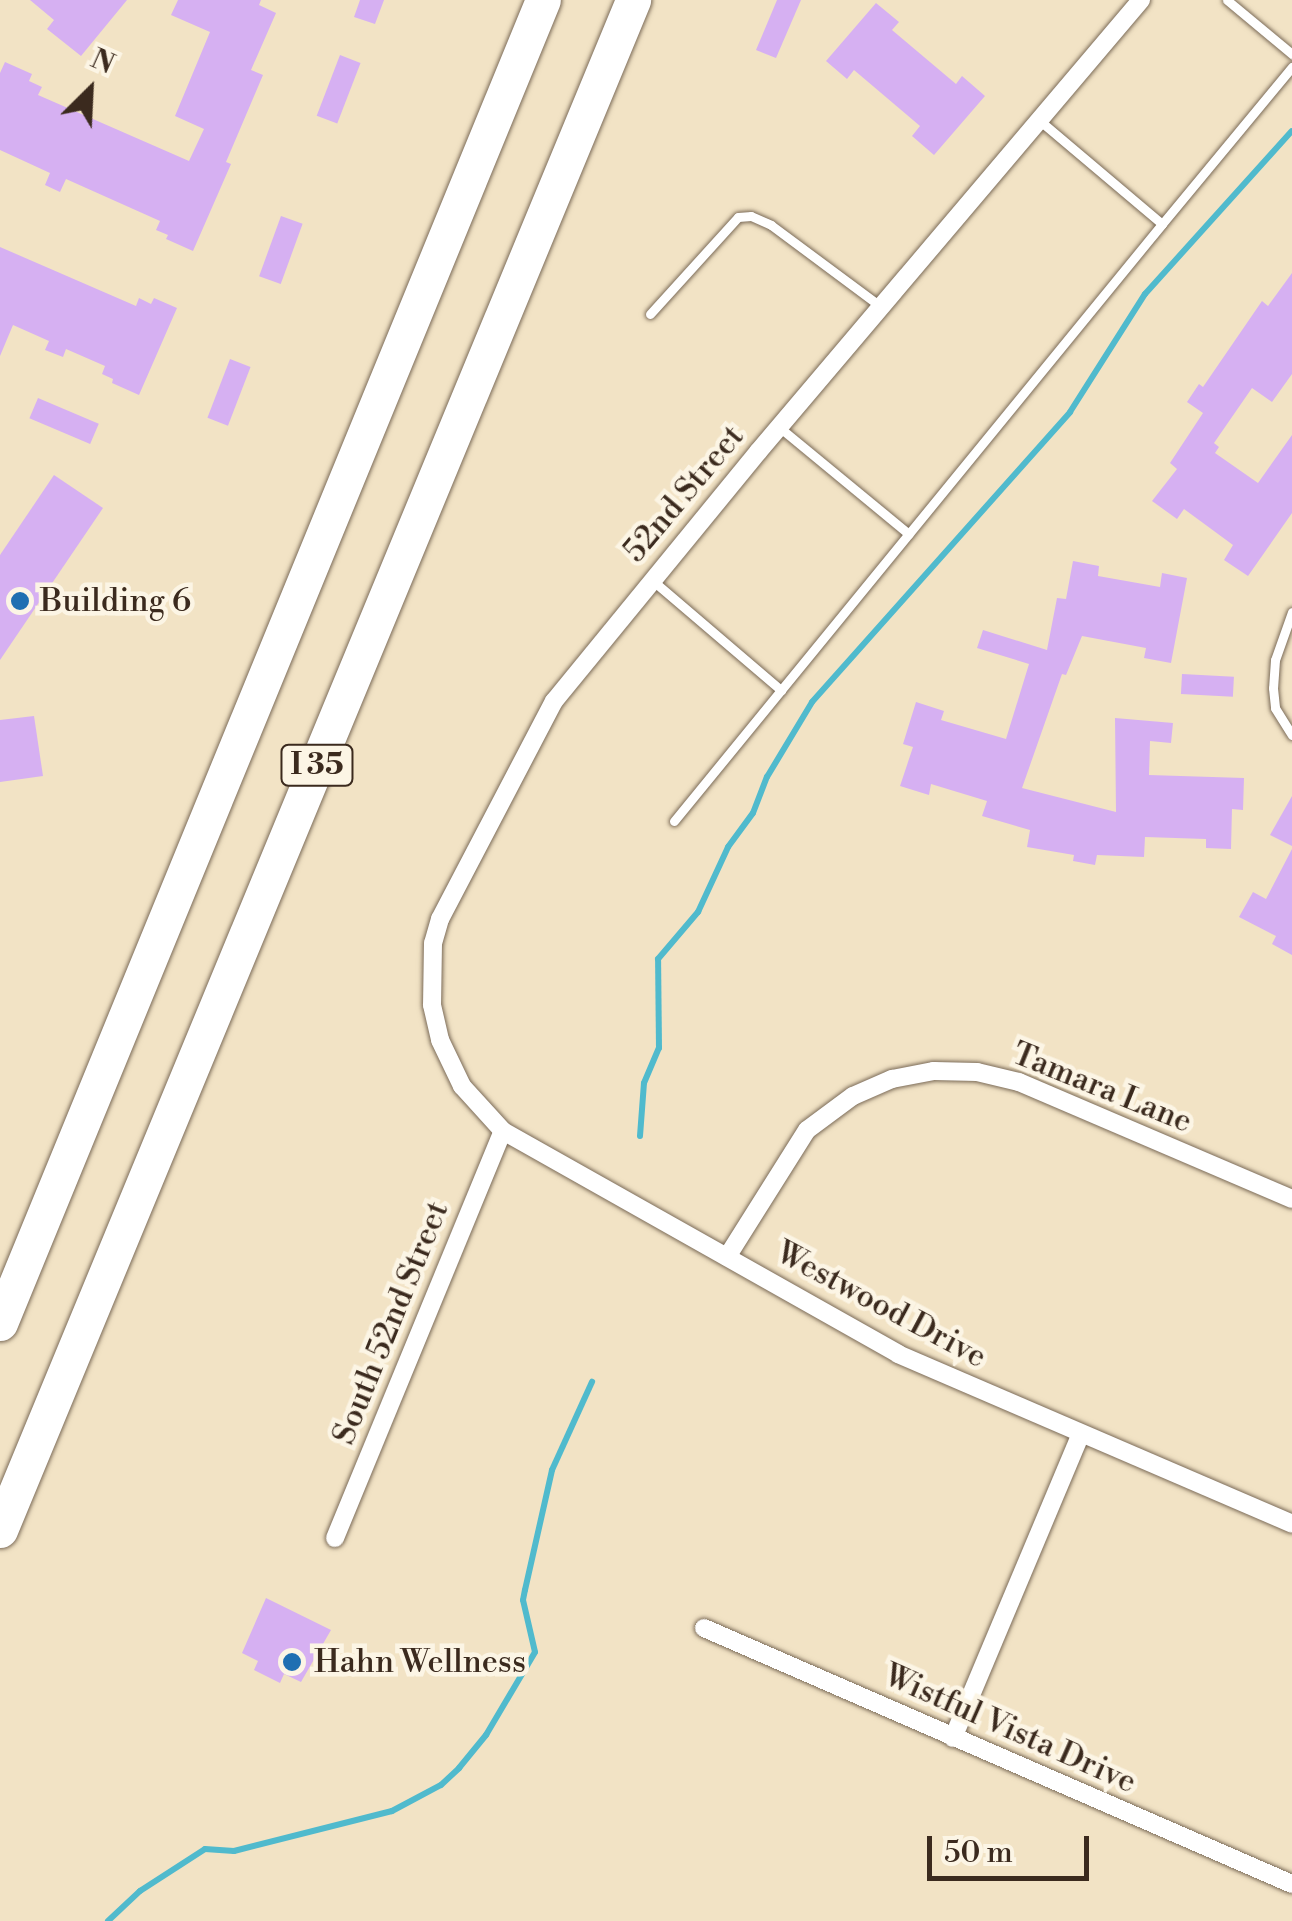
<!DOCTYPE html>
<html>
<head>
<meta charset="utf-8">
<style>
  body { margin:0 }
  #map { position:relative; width:1292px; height:1921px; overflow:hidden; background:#f2e3c5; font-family:"Libre Bodoni",serif }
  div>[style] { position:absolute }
  .stream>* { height:6px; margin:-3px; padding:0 3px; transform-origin:3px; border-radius:3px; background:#50bacd }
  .building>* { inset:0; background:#d6b0f2; transform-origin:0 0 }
  .roads { filter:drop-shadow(0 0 2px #7b6b58) drop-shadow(0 0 2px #7b6b58) }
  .lane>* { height:9px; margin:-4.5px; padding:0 4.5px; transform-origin:4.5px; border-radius:4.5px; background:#fff }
  .street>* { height:18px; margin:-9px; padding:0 9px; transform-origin:9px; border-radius:9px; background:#fff }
  .highway>* { height:35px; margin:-17.5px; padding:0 17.5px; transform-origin:17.5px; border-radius:17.5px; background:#fff }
  .dots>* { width:28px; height:28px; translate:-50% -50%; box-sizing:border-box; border:5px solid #fcf5e5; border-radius:50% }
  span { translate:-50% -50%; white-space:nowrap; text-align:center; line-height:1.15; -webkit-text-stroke:9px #fcf5e5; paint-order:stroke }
  .shield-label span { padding:2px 8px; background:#fcf5e5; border:2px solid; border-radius:8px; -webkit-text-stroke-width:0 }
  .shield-label { font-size:30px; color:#3b2a1e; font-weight:700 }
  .street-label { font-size:32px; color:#3b2a1e }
  .poi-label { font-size:32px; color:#3b2a1e }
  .left { translate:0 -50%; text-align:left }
  .north { position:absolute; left:40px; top:40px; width:100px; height:100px; -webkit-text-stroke:8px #fcf5e5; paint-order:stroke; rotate:24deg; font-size:28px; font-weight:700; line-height:40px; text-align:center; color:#3b2a1e }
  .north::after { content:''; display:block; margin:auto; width:35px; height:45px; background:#3b2a1e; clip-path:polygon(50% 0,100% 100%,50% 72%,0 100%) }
  .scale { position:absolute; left:927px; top:1836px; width:162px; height:45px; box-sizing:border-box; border:5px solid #3b2a1e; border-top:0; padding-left:12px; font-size:30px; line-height:35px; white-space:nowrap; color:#3b2a1e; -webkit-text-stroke:8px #fcf5e5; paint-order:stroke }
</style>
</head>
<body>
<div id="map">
  <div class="stream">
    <i style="left:640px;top:1136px;width:53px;rotate:-85.7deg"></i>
    <i style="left:644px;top:1083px;width:38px;rotate:-67deg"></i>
    <i style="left:659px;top:1048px;width:89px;rotate:-90.6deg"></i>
    <i style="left:658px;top:959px;width:62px;rotate:-49.6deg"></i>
    <i style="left:698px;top:912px;width:72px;rotate:-65.2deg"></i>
    <i style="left:728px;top:847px;width:42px;rotate:-53.7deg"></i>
    <i style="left:753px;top:813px;width:39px;rotate:-69deg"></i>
    <i style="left:767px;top:777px;width:87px;rotate:-59deg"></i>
    <i style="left:812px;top:702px;width:388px;rotate:-48.3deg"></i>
    <i style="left:1070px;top:412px;width:140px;rotate:-57.6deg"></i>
    <i style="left:1145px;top:294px;width:219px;rotate:-48deg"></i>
    <i style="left:108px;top:1921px;width:44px;rotate:-43.2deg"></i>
    <i style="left:140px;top:1891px;width:77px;rotate:-32.9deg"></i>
    <i style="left:205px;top:1849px;width:29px;rotate:4deg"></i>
    <i style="left:234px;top:1851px;width:163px;rotate:-14.2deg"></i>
    <i style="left:392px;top:1811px;width:55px;rotate:-28deg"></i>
    <i style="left:441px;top:1785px;width:25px;rotate:-43deg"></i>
    <i style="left:459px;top:1768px;width:43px;rotate:-50.7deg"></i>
    <i style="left:486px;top:1735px;width:96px;rotate:-59.4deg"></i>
    <i style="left:535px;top:1652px;width:53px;rotate:-103deg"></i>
    <i style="left:523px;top:1600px;width:10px;rotate:-79deg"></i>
    <i style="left:525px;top:1590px;width:123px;rotate:-77.3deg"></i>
    <i style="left:552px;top:1470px;width:97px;rotate:-65.6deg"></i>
  </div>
  <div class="building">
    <i style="clip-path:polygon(30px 0,127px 0,81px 56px,47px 29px,54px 20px)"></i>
    <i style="clip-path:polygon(178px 0,261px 0,259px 5px,276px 13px,251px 70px,263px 75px,226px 162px,231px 164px,193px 251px,166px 239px,168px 235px,156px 230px,160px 221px,66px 179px,60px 192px,45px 185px,50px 173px,0 150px,0 73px,5px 62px,32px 74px,29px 81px,42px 87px,38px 95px,189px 161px,204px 129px,175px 116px,210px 32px,171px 15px)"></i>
    <i style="clip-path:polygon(360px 0,384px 0,375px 24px,354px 17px)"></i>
    <i style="clip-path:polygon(777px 0,801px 0,776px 58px,756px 50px)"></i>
    <i style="clip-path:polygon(876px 3px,899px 22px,892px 30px,956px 84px,962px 76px,985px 96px,934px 155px,912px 136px,920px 126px,854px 70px,847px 79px,826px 61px)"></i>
    <i style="left:340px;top:55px;width:22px;height:65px;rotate:21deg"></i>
    <i style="left:281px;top:216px;width:23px;height:64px;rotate:20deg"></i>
    <i style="clip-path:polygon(0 247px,136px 306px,139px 298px,151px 304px,154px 298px,177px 308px,139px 395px,112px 383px,113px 379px,102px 374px,105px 366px,66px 349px,63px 357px,45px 350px,49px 341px,13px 325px,0 356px)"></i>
    <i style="clip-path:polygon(1292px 273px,1292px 374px,1272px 402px,1252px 388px,1214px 443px,1219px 447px,1215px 453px,1258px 483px,1292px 435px,1292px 513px,1248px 576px,1224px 560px,1233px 545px,1184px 509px,1177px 519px,1152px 501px,1177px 469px,1170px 463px,1203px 413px,1187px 402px,1199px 384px,1203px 387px,1262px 301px,1268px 306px)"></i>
    <i style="left:230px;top:359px;width:22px;height:63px;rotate:21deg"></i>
    <i style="left:38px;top:398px;width:66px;height:22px;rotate:23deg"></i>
    <i style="clip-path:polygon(54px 475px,103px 508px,0 660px,0 555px)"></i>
    <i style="clip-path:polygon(1073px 561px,1099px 566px,1098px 576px,1160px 587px,1162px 573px,1187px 578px,1171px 663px,1144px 658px,1146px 648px,1082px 636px,1066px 675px,1062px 674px,1022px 788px,1116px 812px,1115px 718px,1173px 723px,1171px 743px,1150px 741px,1149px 775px,1244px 778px,1243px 810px,1232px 809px,1231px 849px,1206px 848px,1206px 839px,1145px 837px,1144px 857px,1097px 855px,1095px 865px,1073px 861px,1074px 855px,1027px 847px,1030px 830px,982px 816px,987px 801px,931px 784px,929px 795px,900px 786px,913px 747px,903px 744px,916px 702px,944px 711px,941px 720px,1006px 739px,1029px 664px,977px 648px,983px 630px,1047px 650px,1057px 598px,1066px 599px)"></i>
    <i style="left:1182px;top:674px;width:52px;height:20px;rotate:3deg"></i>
    <i style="clip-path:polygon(34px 716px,43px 776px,0 782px,0 720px)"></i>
    <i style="clip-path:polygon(1292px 796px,1292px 846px,1270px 835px)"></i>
    <i style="clip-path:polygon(1292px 849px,1292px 955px,1272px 944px,1276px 936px,1239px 917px,1253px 892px,1266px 899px)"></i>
    <i style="clip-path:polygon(266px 1598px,331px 1630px,301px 1682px,284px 1674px,280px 1683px,254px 1670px,258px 1661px,242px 1653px)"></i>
  </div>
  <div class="roads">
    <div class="lane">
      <i style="left:1227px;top:0;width:85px;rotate:39.7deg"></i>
      <i style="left:1039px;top:120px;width:161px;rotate:40.2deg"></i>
      <i style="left:1162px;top:224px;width:204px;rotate:-50.4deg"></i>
      <i style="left:650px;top:314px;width:131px;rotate:-47.8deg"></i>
      <i style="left:738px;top:217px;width:13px;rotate:-4deg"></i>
      <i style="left:751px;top:216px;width:22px;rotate:24deg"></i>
      <i style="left:771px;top:225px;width:136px;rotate:36.6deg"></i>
      <i style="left:779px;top:427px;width:168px;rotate:39.5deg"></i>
      <i style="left:652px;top:580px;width:170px;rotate:40.5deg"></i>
      <i style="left:1292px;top:612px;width:51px;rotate:109.5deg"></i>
      <i style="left:1275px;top:660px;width:28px;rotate:94deg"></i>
      <i style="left:1273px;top:688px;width:20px;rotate:84deg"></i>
      <i style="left:1275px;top:708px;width:32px;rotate:58deg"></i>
      <i style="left:674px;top:821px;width:771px;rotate:-50.74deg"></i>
    </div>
    <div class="street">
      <i style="left:1141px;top:0;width:592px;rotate:130.28deg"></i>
      <i style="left:758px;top:452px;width:322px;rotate:129.3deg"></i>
      <i style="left:554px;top:701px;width:246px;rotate:117.6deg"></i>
      <i style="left:440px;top:919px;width:25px;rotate:106deg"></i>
      <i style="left:433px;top:943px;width:62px;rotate:90.9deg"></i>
      <i style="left:432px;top:1005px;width:36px;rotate:77deg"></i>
      <i style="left:440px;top:1040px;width:51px;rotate:64.4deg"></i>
      <i style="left:462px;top:1086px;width:61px;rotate:47.7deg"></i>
      <i style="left:503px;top:1131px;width:454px;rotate:29.4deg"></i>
      <i style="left:898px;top:1354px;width:429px;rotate:23.3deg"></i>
      <i style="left:727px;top:1257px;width:150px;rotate:-57.8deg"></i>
      <i style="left:807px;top:1130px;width:57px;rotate:-36.5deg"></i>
      <i style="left:853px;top:1096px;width:43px;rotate:-23.6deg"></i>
      <i style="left:892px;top:1079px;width:43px;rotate:-10.8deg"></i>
      <i style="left:934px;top:1071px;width:43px;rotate:1.3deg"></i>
      <i style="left:977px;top:1072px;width:43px;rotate:13.4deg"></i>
      <i style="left:1019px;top:1082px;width:297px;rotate:23.2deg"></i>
      <i style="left:335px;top:1538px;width:440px;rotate:-67.6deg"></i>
      <i style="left:704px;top:1628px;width:641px;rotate:23.53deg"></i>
      <i style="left:953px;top:1738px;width:330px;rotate:-67.2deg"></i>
    </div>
    <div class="highway">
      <i style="left:0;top:1323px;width:1430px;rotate:-67.69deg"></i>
      <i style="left:0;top:1530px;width:1656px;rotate:-67.52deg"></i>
    </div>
  </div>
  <div class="dots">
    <i style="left:20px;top:601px;background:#1f6fb2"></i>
    <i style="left:292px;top:1662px;background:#1f6fb2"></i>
  </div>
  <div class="shield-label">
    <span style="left:317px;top:765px">I 35</span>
  </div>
  <div class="street-label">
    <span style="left:684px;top:494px;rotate:-50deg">52nd Street</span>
    <span style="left:1102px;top:1088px;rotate:22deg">Tamara Lane</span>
    <span style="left:881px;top:1305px;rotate:28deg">Westwood Drive</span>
    <span style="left:391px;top:1323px;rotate:-68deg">South 52nd Street</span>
    <span style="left:1010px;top:1729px;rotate:24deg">Wistful Vista Drive</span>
  </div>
  <div class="poi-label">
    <span class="left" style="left:40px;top:601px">Building 6</span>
    <span class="left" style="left:314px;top:1662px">Hahn Wellness</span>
  </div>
  <div class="north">N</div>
  <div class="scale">50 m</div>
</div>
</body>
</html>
